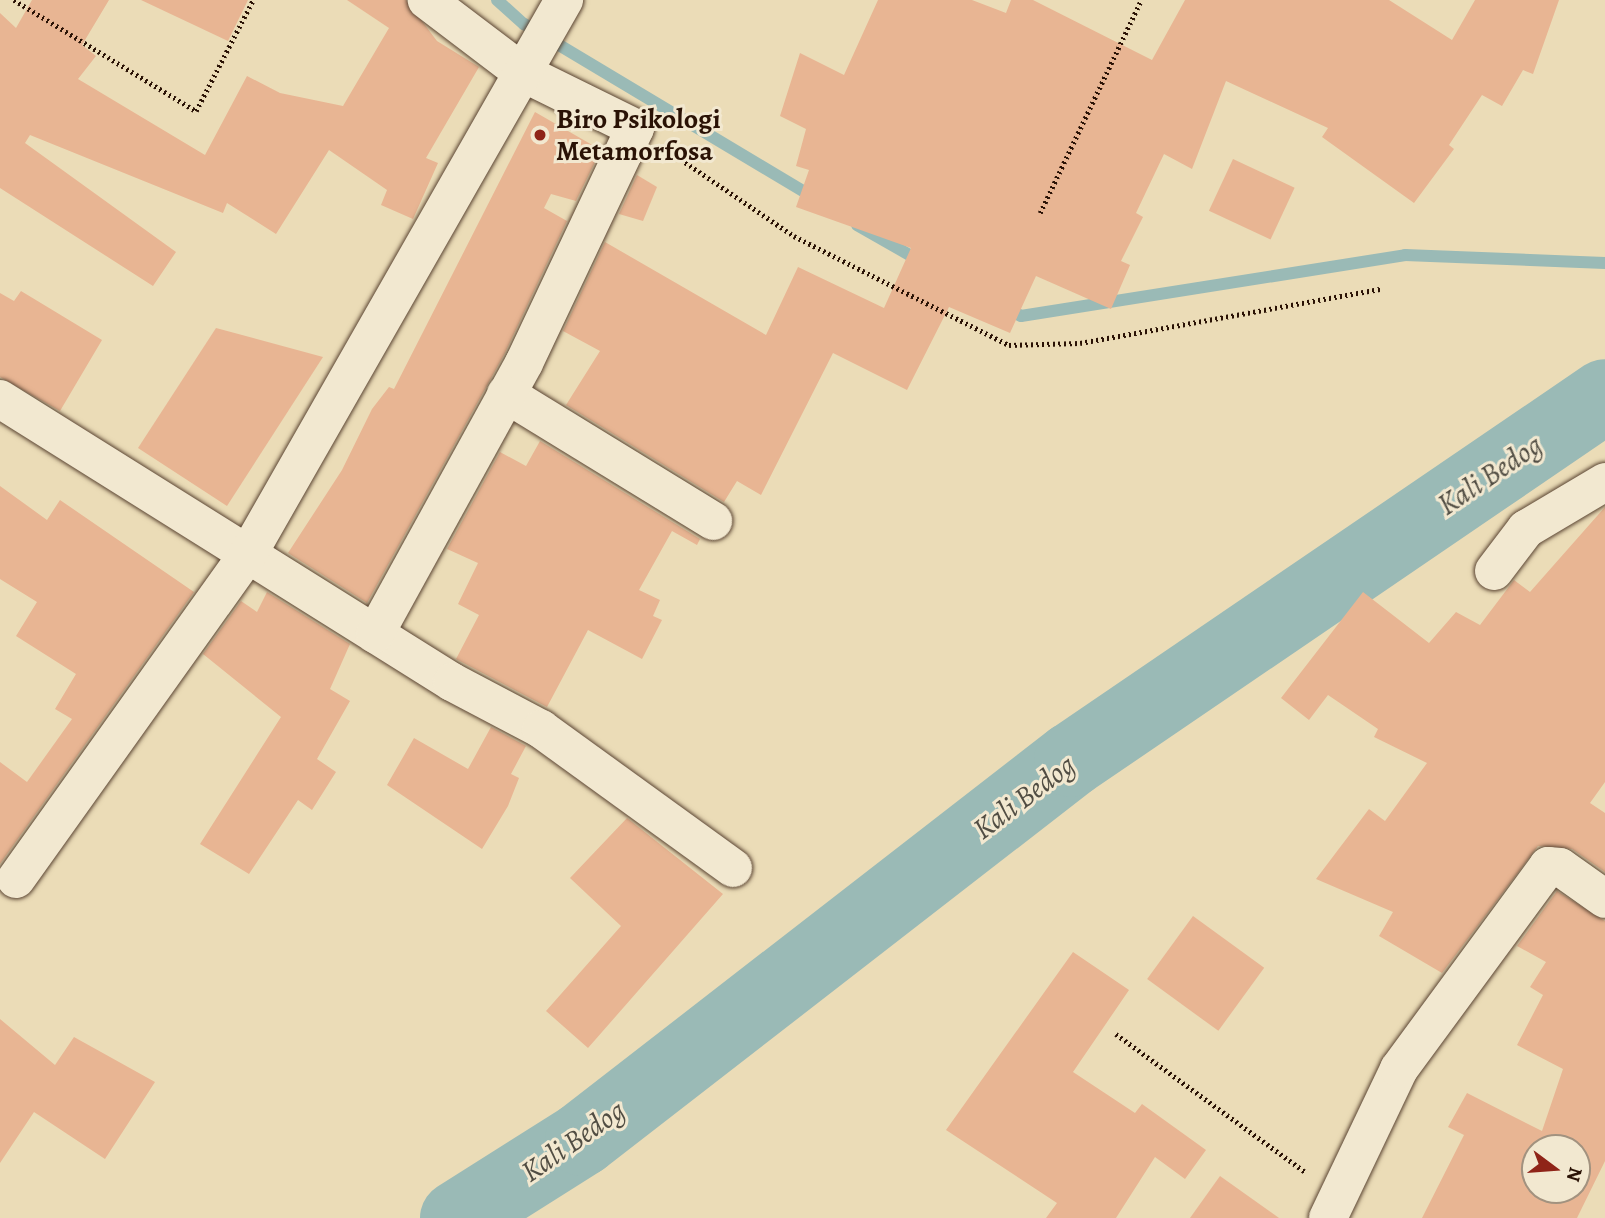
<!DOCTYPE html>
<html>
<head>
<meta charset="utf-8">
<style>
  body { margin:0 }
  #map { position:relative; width:1605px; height:1218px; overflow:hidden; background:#ebdcb7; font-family:Alegreya,serif }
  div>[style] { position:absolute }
  .stream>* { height:12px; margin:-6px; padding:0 6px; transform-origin:6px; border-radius:6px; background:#9abab6 }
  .river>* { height:74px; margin:-37px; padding:0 37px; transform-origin:37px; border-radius:37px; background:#9abab6 }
  .building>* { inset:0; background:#e8b593; transform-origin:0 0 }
  .path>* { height:4.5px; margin-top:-2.25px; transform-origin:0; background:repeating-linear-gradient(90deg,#2a1205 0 2px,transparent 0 5.5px) }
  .roads { filter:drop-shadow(0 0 2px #5a4432) drop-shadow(0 0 2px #5a4432) }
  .street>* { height:38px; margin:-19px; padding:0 19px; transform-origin:19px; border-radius:19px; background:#f2e8d0 }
  .dots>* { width:19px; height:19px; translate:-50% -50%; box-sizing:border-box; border:4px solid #f2e8d0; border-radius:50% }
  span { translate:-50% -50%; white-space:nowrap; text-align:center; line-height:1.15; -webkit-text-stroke:6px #f2e8d0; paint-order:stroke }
  .poi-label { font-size:28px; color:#2a1205; font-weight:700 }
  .left { translate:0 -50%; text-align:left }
  .water-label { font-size:30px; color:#514d43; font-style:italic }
  .north { position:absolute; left:1521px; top:1134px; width:70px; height:70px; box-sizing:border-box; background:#f2e8d0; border:2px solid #a2927f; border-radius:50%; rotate:106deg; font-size:19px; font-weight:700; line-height:28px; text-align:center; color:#2a1205 }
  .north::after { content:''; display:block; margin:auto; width:24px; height:32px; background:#8f2418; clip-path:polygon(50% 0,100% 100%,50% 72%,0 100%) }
</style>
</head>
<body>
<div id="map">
  <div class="stream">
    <i style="left:497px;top:0;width:36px;rotate:42deg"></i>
    <i style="left:524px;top:24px;width:339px;rotate:30.9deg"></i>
    <i style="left:857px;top:225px;width:73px;rotate:29.7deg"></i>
    <i style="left:1004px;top:307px;width:19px;rotate:28deg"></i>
    <i style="left:1021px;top:316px;width:389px;rotate:-9deg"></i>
    <i style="left:1405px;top:255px;width:200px;rotate:2.3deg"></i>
  </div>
  <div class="river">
    <i style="left:457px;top:1218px;width:148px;rotate:-32.3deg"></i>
    <i style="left:582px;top:1139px;width:619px;rotate:-37.78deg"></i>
    <i style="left:1071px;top:760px;width:646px;rotate:-34.28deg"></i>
  </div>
  <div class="building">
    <i style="clip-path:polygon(32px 0,109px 0,82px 45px,96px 56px,78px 79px,205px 155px,247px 76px,280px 93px,343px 106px,389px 28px,347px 0,406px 0,437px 41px,479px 67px,426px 158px,438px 163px,413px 219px,381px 205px,387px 190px,329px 150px,276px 234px,227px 203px,223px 213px,30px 135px,25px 143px,176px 252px,153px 286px,0 188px,0 13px,16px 28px)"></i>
    <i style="clip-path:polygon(141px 0,248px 0,228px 41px)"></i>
    <i style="clip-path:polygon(878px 0,972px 0,1006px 13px,1011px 0,1033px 0,1152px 60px,1185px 0,1389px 0,1452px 40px,1475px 0,1559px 0,1533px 74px,1523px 70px,1502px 106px,1482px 95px,1449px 145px,1454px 149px,1414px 203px,1322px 137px,1328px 128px,1226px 81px,1192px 169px,1164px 154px,1136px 213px,1143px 217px,1121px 261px,1130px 265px,1111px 309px,1036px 276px,1010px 333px,949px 307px,907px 390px,833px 353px,761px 495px,737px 481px,724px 502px,566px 405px,600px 351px,563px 331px,605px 242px,766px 335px,798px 267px,884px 308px,911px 248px,796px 207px,809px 170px,796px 166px,806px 129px,780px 116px,800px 53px,844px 75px)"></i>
    <i style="clip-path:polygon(535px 112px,601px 150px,576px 201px,551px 194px,544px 208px,567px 221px,505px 353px,367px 603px,288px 553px,342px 470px,372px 409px,389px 387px,394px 389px)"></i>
    <i style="left:1233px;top:159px;width:68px;height:57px;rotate:25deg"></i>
    <i style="clip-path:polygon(637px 175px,657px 187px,643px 221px,619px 214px)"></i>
    <i style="clip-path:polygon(21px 291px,102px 340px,60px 411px,0 377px,0 293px,14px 301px)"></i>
    <i style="clip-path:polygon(216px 328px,323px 357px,227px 506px,138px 448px)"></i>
    <i style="clip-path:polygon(540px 441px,700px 539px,697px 545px,672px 531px,639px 590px,660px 600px,653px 616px,662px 620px,642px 659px,588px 630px,547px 707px,456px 659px,479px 615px,458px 604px,478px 563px,447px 549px,500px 452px,526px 466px)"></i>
    <i style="clip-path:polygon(0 486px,47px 520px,60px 500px,194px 592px,0 864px,0 762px,27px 782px,72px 719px,55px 709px,76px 674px,16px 636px,37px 602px,0 579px)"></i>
    <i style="clip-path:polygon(1605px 507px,1605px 782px,1590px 803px,1605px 813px,1605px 872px,1572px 849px,1538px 846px,1442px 973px,1379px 936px,1393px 912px,1316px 879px,1369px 809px,1385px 821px,1427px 763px,1374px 737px,1378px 729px,1328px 695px,1309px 720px,1281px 698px,1363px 592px,1429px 643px,1456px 612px,1480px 625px,1514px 580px,1530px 592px)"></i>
    <i style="clip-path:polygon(267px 592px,350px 644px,330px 689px,350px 701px,317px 759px,336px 772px,312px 810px,298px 800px,249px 874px,200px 844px,281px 717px,203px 654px,241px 601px,257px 612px)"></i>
    <i style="clip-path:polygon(491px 727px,526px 746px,511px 774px,519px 778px,508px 806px,482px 849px,387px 785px,414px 738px,468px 769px)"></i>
    <i style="clip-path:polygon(627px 818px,723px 894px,588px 1048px,546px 1011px,621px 926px,570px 878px)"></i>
    <i style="clip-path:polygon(evenodd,1557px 891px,1605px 921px,1605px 1161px,1577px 1218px,1422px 1218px,1464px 1135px,1448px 1127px,1467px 1093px,1542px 1131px,1563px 1069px,1517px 1045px,1543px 995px,1530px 987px,1546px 962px,1517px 946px,1557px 891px,1535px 1148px,1577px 1148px,1577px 1190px,1535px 1190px,1535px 1148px)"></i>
    <i style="left:1193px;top:916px;width:88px;height:78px;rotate:36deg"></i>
    <i style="clip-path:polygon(1073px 952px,1129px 990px,1073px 1072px,1135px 1113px,1142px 1104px,1206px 1150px,1185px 1179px,1155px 1157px,1116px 1218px,1046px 1218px,1057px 1203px,946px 1130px)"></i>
    <i style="clip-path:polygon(0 1019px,55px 1065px,74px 1037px,155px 1082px,105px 1159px,34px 1112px,0 1163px)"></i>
    <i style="clip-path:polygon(1220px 1176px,1279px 1218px,1190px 1218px)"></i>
  </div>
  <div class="path">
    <i style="left:14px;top:0;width:213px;rotate:31.4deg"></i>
    <i style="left:196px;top:111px;width:125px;rotate:-62.8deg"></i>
    <i style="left:667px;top:150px;width:153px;rotate:34.1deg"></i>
    <i style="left:794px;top:236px;width:241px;rotate:26.9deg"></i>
    <i style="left:1009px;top:345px;width:71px;rotate:-1.6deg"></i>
    <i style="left:1080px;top:343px;width:306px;rotate:-10.2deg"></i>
    <i style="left:1040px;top:213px;width:236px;rotate:-64.6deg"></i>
    <i style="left:1116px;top:1034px;width:234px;rotate:36.1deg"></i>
  </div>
  <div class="roads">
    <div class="street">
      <i style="left:506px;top:394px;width:243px;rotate:31.5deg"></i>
      <i style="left:0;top:399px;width:533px;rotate:32.05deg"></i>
      <i style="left:452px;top:682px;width:101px;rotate:27.8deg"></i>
      <i style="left:541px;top:729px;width:237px;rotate:35.9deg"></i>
      <i style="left:1494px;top:571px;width:53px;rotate:-52.7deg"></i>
      <i style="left:1526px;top:529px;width:92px;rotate:-30.7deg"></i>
      <i style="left:375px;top:634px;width:309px;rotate:-61.2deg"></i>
      <i style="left:524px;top:363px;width:260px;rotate:-64.7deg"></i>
      <i style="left:635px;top:128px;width:125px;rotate:-153.8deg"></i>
      <i style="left:523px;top:73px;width:121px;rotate:-142.8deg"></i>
      <i style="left:16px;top:879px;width:399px;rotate:-54.5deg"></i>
      <i style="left:248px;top:554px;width:638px;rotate:-60.3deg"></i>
      <i style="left:1328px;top:1218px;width:165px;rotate:-64.5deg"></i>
      <i style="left:1399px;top:1069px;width:252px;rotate:-53.7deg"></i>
      <i style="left:1548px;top:866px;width:12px;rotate:5deg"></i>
      <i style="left:1560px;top:867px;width:55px;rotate:35.4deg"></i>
    </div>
  </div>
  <div class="dots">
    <i style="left:540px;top:135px;background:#8f2418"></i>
  </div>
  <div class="poi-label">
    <span class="left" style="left:556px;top:135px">Biro Psikologi<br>Metamorfosa</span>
  </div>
  <div class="water-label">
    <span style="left:1490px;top:475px;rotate:-34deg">Kali Bedog</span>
    <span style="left:1024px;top:797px;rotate:-37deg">Kali Bedog</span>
    <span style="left:573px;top:1141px;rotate:-35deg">Kali Bedog</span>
  </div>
  <div class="north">N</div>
</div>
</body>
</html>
